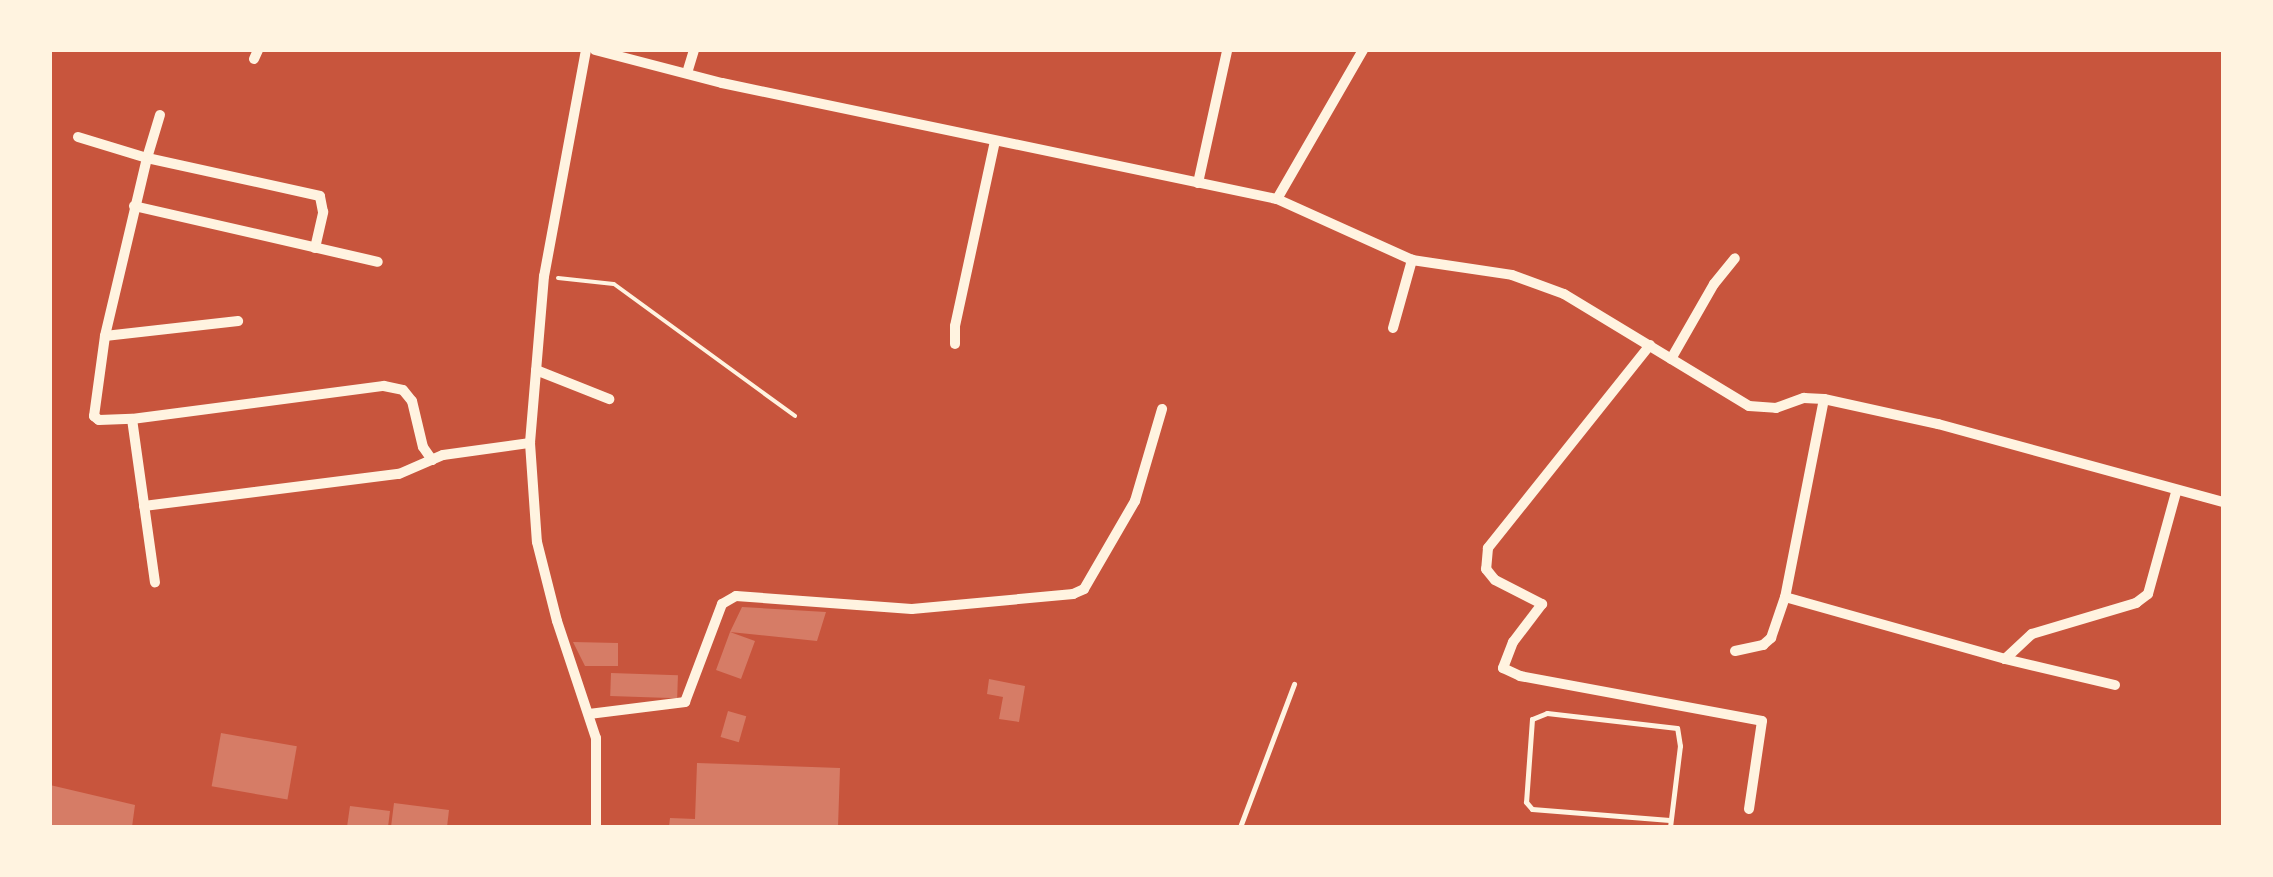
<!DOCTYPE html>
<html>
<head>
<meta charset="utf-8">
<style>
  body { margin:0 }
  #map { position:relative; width:2273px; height:877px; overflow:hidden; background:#c8553d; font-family:"Asap Condensed",sans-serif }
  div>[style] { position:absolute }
  .building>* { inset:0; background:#d67c66; transform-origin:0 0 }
  .path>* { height:4px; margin:-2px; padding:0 2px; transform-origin:2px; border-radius:2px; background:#fff3e0 }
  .service>* { height:5px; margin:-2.5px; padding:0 2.5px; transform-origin:2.5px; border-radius:2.5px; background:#fff3e0 }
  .minor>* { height:10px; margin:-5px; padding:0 5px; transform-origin:5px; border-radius:5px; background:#fff3e0 }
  span { translate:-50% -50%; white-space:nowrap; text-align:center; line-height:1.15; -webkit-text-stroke:10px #fff3e0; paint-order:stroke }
  .frame { position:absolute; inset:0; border:52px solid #fff3e0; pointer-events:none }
</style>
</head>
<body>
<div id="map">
  <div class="building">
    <i style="clip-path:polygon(742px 607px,826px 612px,817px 641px,730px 632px,755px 641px,741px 679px,716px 670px,730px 632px)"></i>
    <i style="clip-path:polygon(573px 642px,618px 643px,618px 666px,585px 666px)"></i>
    <i style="left:611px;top:673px;width:67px;height:23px;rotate:2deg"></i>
    <i style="clip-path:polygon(989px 679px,1025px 686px,1019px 722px,999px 719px,1003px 697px,987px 694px)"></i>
    <i style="left:728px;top:711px;width:19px;height:27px;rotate:16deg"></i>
    <i style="left:221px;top:733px;width:77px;height:54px;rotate:10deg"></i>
    <i style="clip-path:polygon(697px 763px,840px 768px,838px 827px,669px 827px,670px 818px,695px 819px)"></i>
    <i style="clip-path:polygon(50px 785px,135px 805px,132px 827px,50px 827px)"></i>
    <i style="clip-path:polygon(394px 803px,449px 810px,447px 827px,391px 827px)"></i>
    <i style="clip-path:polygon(350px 806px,390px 811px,388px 827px,347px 827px)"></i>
  </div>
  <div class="path">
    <i style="left:558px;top:278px;width:56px;rotate:6.1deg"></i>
    <i style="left:614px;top:284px;width:224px;rotate:36.1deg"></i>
  </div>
  <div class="service">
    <i style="left:1240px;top:827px;width:153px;rotate:-69.3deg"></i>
    <i style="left:1670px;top:827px;width:82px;rotate:-83deg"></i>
    <i style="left:1680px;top:746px;width:18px;rotate:-99deg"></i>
    <i style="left:1677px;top:728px;width:131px;rotate:-173.4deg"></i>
    <i style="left:1547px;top:713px;width:16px;rotate:158deg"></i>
    <i style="left:1532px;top:719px;width:83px;rotate:94.1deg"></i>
    <i style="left:1526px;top:802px;width:9px;rotate:49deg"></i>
    <i style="left:1532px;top:809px;width:138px;rotate:4.6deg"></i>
  </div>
  <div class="minor">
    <i style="left:586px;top:50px;width:230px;rotate:100.5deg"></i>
    <i style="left:544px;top:276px;width:168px;rotate:94.8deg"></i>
    <i style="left:530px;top:443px;width:99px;rotate:86deg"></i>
    <i style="left:537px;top:542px;width:81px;rotate:75.8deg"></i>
    <i style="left:557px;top:621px;width:123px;rotate:71.6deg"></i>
    <i style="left:596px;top:738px;width:89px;rotate:90deg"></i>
    <i style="left:595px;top:50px;width:131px;rotate:14.6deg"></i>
    <i style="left:722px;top:83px;width:567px;rotate:11.81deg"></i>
    <i style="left:1277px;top:199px;width:148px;rotate:24.3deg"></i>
    <i style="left:1412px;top:260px;width:101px;rotate:8.5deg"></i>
    <i style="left:1512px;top:275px;width:55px;rotate:20.1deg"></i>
    <i style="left:1564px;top:294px;width:216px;rotate:31.2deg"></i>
    <i style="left:1749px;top:406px;width:27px;rotate:4deg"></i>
    <i style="left:1776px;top:408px;width:30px;rotate:-20deg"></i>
    <i style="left:1804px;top:398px;width:20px;rotate:3deg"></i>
    <i style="left:1824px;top:399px;width:117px;rotate:12.4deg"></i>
    <i style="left:1938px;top:424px;width:295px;rotate:15.3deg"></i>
    <i style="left:254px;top:59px;width:10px;rotate:-66deg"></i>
    <i style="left:687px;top:73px;width:24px;rotate:-73deg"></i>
    <i style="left:78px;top:137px;width:72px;rotate:16.9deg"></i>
    <i style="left:147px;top:158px;width:45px;rotate:-73.2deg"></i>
    <i style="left:1198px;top:183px;width:135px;rotate:-77.6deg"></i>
    <i style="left:1277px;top:199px;width:172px;rotate:-60deg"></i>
    <i style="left:134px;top:206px;width:250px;rotate:12.9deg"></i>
    <i style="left:315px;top:248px;width:37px;rotate:-77deg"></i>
    <i style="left:323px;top:212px;width:16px;rotate:-101deg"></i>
    <i style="left:320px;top:196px;width:177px;rotate:-167.6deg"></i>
    <i style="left:147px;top:158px;width:183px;rotate:103.3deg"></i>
    <i style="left:105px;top:336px;width:81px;rotate:97.8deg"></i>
    <i style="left:94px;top:416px;width:6px;rotate:39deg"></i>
    <i style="left:99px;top:420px;width:33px;rotate:-2deg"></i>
    <i style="left:132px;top:419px;width:254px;rotate:-7.5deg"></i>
    <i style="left:384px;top:386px;width:19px;rotate:12deg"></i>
    <i style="left:403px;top:390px;width:14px;rotate:51deg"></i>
    <i style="left:412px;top:401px;width:47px;rotate:76.6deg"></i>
    <i style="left:423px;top:447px;width:16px;rotate:55deg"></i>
    <i style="left:1393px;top:328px;width:71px;rotate:-74.4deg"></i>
    <i style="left:105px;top:336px;width:134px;rotate:-6.4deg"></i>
    <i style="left:955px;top:344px;width:18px;rotate:-90deg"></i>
    <i style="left:955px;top:326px;width:189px;rotate:-77.8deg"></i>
    <i style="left:1650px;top:345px;width:260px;rotate:128.6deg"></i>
    <i style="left:1488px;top:548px;width:21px;rotate:95deg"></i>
    <i style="left:1486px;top:569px;width:14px;rotate:51deg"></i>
    <i style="left:1495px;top:580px;width:53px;rotate:27.1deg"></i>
    <i style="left:1542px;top:604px;width:48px;rotate:127.3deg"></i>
    <i style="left:1513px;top:642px;width:28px;rotate:111deg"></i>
    <i style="left:1503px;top:668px;width:19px;rotate:25deg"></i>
    <i style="left:1520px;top:676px;width:246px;rotate:10.5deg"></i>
    <i style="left:1762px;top:721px;width:89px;rotate:98.4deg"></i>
    <i style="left:1671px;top:359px;width:86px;rotate:-60.2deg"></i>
    <i style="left:1714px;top:284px;width:33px;rotate:-51deg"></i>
    <i style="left:536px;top:370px;width:79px;rotate:21.7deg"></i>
    <i style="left:1824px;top:399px;width:202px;rotate:101.1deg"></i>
    <i style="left:1785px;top:597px;width:229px;rotate:15.7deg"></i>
    <i style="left:2005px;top:659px;width:37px;rotate:-43deg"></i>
    <i style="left:2032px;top:634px;width:109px;rotate:-16.6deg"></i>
    <i style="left:2136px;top:603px;width:15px;rotate:-37deg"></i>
    <i style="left:2148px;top:594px;width:106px;rotate:-74.6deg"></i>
    <i style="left:132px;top:419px;width:165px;rotate:82deg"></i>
    <i style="left:144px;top:506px;width:257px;rotate:-7.2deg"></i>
    <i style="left:399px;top:474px;width:48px;rotate:-23.4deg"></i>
    <i style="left:443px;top:455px;width:88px;rotate:-7.9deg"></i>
    <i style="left:1735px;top:651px;width:29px;rotate:-12deg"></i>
    <i style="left:1763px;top:645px;width:11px;rotate:-41deg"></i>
    <i style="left:1771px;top:638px;width:43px;rotate:-71.1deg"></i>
    <i style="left:2005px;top:659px;width:113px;rotate:13.3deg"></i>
    <i style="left:589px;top:714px;width:97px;rotate:-7.1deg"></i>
    <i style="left:685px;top:702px;width:105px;rotate:-69.3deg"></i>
    <i style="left:722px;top:604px;width:16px;rotate:-30deg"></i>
    <i style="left:736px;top:596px;width:176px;rotate:4.2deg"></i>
    <i style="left:912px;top:609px;width:162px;rotate:-5.3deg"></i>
    <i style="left:1073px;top:594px;width:12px;rotate:-24deg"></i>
    <i style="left:1084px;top:589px;width:102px;rotate:-59.9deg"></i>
    <i style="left:1135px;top:501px;width:96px;rotate:-73.6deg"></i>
  </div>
  <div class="frame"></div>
</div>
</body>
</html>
